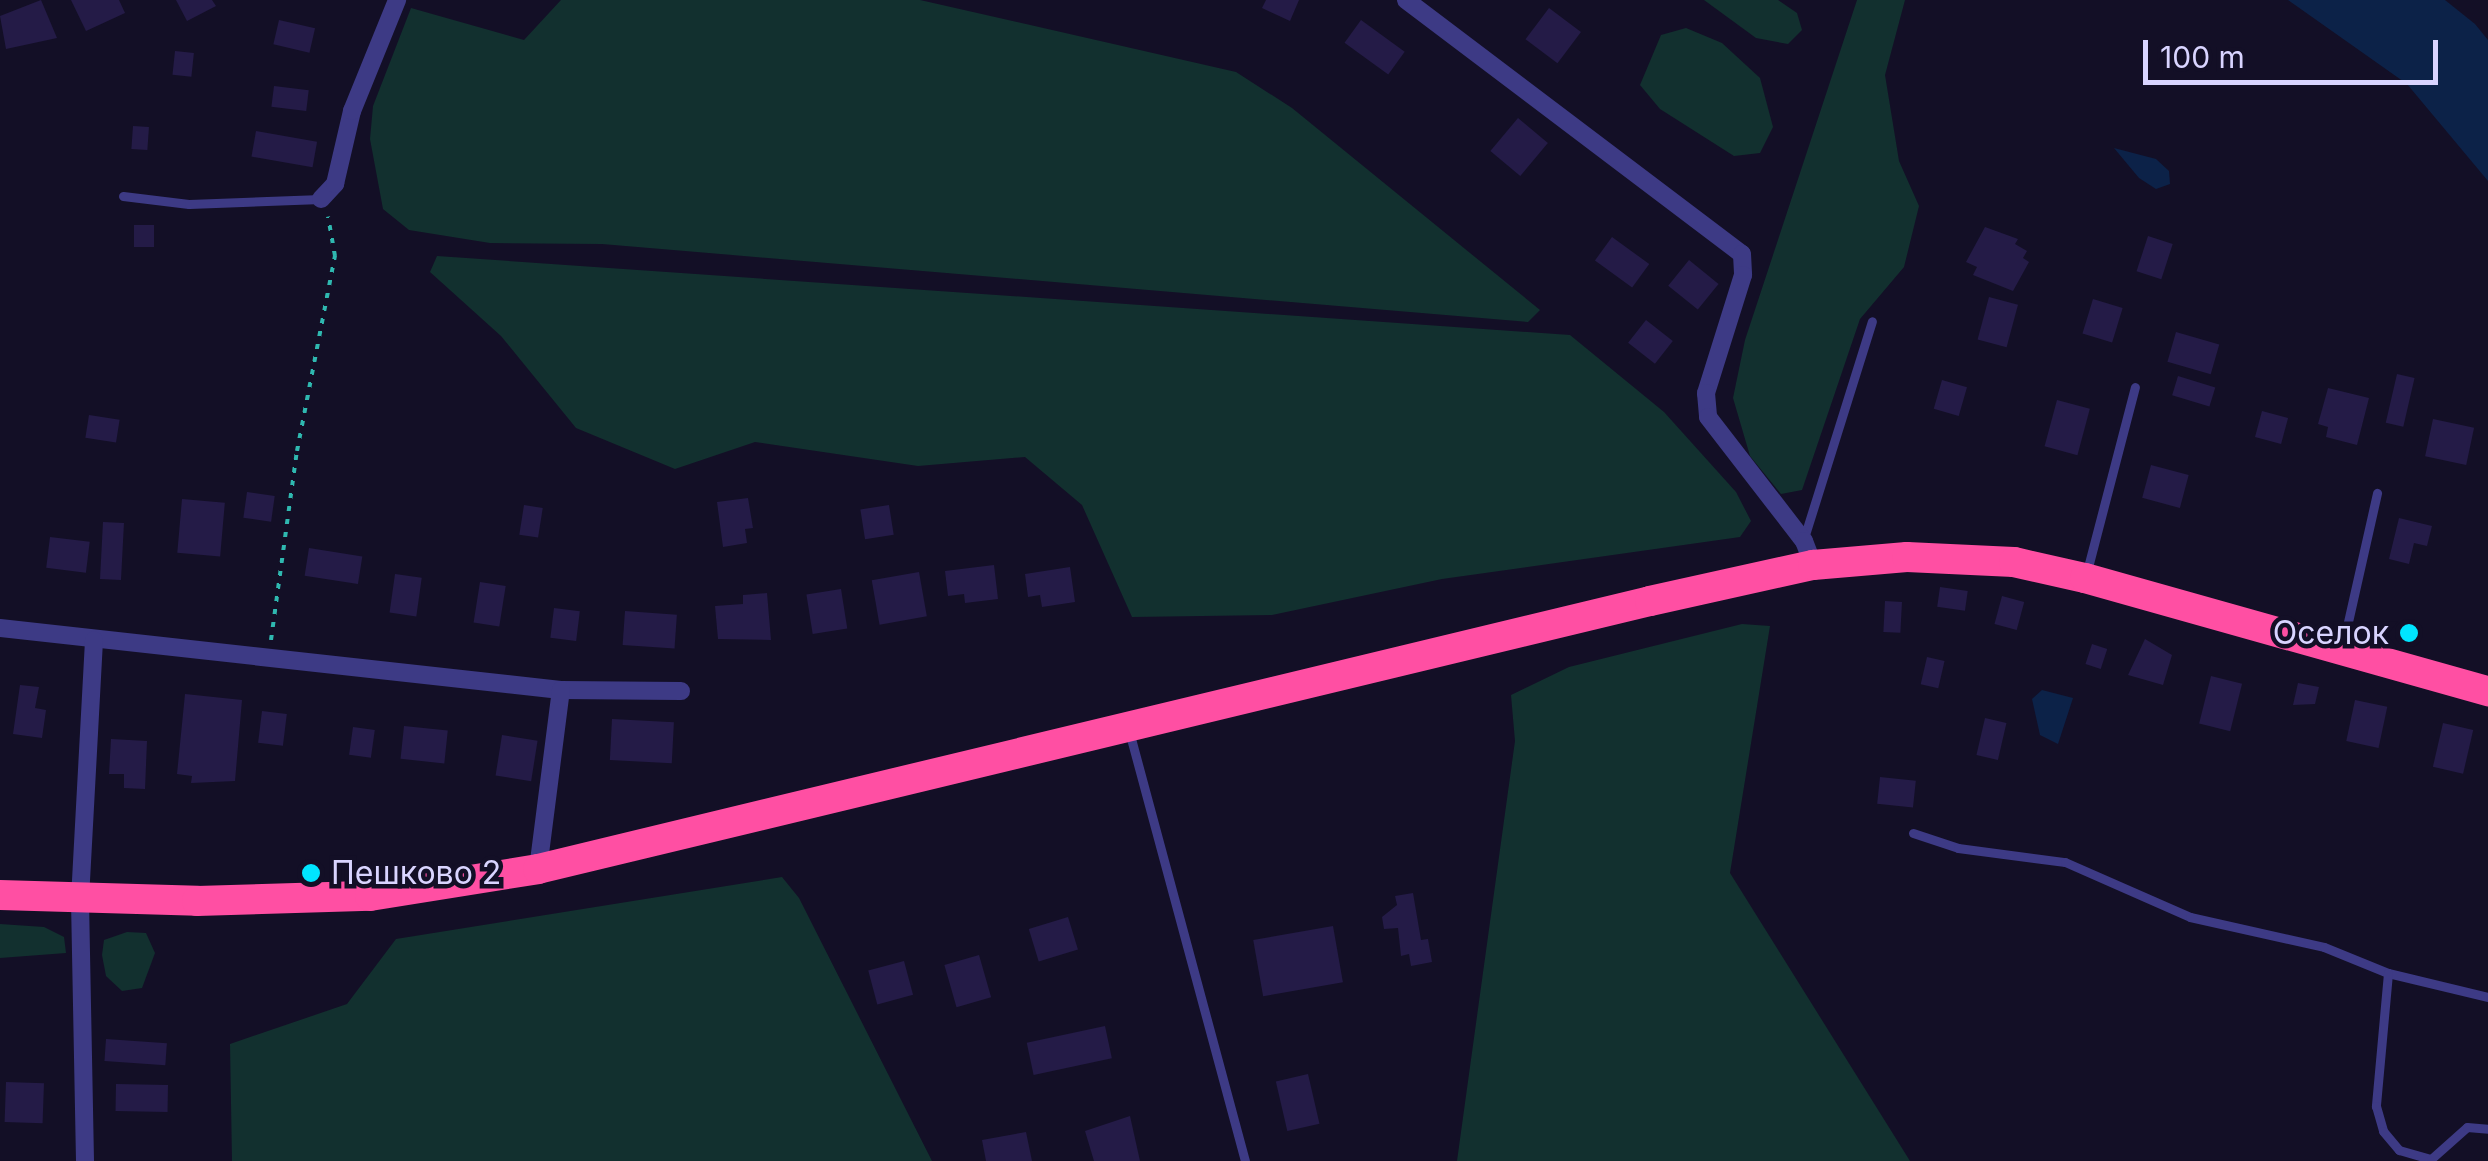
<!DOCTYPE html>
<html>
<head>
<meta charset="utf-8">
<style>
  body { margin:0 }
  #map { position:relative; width:2488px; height:1161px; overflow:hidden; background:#130f26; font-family:Inter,sans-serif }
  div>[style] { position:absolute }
  .green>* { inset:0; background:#12302f }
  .water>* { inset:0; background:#0c2248 }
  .building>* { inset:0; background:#241b47; transform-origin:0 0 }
  .path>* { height:4px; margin-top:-2px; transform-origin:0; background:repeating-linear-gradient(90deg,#2fb8b0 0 5px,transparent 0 13px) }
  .lane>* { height:9px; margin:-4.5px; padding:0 4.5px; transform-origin:4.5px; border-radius:4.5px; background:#3d3a85 }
  .street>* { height:18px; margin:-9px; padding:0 9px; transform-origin:9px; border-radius:9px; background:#3d3a85 }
  .highway>* { height:30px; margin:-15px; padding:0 15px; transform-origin:15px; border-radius:15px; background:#ff4fa3 }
  .dots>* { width:28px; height:28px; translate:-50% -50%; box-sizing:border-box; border:5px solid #130f26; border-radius:50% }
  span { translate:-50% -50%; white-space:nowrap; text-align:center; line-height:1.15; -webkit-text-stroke:9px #130f26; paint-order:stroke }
  .poi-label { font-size:32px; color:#d9d4ff }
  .right { translate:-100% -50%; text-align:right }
  .left { translate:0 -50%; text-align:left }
  .scale { position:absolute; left:2143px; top:40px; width:295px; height:45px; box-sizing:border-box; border:5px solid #d9d4ff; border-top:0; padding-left:12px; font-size:30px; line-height:35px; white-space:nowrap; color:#d9d4ff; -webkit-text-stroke:8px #130f26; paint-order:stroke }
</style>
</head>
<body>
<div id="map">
  <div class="green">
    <i style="clip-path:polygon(561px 0,920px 0,1236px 72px,1292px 108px,1540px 310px,1528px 322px,602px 244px,490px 243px,409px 230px,383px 209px,370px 139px,373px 106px,411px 8px,524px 40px)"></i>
    <i style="clip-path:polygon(1704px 0,1778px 0,1797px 13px,1802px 30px,1788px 44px,1756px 38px)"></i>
    <i style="clip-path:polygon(1857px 0,1905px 0,1885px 75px,1899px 161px,1919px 206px,1904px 267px,1860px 319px,1802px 490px,1781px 494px,1750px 456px,1733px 398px,1745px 340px)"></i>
    <i style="clip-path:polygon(1686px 28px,1722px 43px,1760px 78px,1773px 127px,1760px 153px,1734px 156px,1660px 109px,1640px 85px,1661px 35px)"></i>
    <i style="clip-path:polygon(437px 256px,1570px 335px,1664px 412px,1736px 492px,1751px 521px,1740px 537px,1442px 579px,1272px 615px,1132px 617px,1082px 505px,1025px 457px,918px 466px,755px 442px,675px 469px,576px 428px,501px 336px,430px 272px)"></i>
    <i style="clip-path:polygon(1742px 624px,1770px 626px,1730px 873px,1910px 1161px,1457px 1161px,1515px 741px,1511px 695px,1569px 667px)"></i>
    <i style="clip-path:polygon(782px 877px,799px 898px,932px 1161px,232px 1161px,230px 1044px,347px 1004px,396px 939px)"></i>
    <i style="clip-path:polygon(0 924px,44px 927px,64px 937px,66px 953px,0 958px)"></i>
    <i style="clip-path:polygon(127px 932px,146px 933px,155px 953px,142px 988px,122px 991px,106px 976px,102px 955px,104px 940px)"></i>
  </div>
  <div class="water">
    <i style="clip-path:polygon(2288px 0,2445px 0,2475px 24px,2488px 40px,2488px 181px,2407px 84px)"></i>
    <i style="clip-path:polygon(2114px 148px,2156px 159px,2169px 171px,2170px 184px,2156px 189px,2139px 178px)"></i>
    <i style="clip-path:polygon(2042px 690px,2073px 698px,2058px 744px,2040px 735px,2032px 699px)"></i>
  </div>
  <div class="building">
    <i style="clip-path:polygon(41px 0,57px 38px,6px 49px,0 16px)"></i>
    <i style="clip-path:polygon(71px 0,119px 0,125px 13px,86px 31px)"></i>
    <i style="clip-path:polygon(176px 0,212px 0,216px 6px,187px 21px)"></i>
    <i style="clip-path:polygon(1266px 0,1299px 0,1290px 21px,1262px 8px)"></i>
    <i style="left:1549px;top:8px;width:40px;height:39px;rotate:37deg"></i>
    <i style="left:279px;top:20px;width:37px;height:25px;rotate:13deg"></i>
    <i style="left:1361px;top:20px;width:54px;height:28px;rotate:36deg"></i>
    <i style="left:175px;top:51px;width:19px;height:24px;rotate:6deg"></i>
    <i style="left:274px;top:86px;width:35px;height:21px;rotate:7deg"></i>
    <i style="left:1518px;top:118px;width:39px;height:43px;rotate:40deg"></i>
    <i style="left:133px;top:126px;width:16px;height:23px;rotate:4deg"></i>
    <i style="left:256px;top:131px;width:62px;height:26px;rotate:10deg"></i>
    <i style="left:134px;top:225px;width:20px;height:22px"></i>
    <i style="clip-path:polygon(1985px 227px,2018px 239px,2015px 244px,2027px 251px,2023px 258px,2029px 262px,2013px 291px,1973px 275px,1977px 267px,1966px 262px)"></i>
    <i style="left:2148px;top:236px;width:26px;height:37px;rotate:18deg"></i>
    <i style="left:1612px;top:237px;width:46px;height:29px;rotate:36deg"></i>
    <i style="left:1689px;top:260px;width:38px;height:33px;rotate:39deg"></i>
    <i style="left:1989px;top:297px;width:30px;height:44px;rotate:15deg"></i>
    <i style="left:2093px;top:299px;width:31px;height:36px;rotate:17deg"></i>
    <i style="left:1646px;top:320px;width:34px;height:29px;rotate:38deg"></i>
    <i style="left:2176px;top:332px;width:45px;height:31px;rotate:16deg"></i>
    <i style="left:2397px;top:374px;width:18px;height:50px;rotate:13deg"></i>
    <i style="left:2178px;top:376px;width:39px;height:20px;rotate:17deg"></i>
    <i style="left:1942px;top:380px;width:26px;height:30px;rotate:16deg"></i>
    <i style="clip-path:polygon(2328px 388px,2369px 398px,2357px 445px,2326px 437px,2328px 427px,2318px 424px)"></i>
    <i style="left:2057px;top:400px;width:34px;height:48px;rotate:15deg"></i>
    <i style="left:2262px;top:411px;width:27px;height:27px;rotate:15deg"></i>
    <i style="left:89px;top:415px;width:31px;height:23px;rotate:9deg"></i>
    <i style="left:2433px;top:419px;width:42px;height:38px;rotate:12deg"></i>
    <i style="left:2151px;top:465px;width:39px;height:34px;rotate:15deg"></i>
    <i style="left:247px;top:492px;width:28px;height:26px;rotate:8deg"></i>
    <i style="clip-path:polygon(748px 498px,753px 528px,745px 529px,747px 543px,723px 547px,717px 502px)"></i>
    <i style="left:182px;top:499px;width:43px;height:54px;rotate:5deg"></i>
    <i style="left:524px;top:505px;width:19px;height:30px;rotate:9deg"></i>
    <i style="left:889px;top:505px;width:30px;height:29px;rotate:81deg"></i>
    <i style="clip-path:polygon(2399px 518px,2432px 526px,2427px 546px,2414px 543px,2409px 564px,2389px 559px)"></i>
    <i style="left:103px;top:522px;width:21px;height:57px;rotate:3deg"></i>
    <i style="left:50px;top:537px;width:40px;height:31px;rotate:7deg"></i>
    <i style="left:309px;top:548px;width:54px;height:28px;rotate:9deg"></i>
    <i style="clip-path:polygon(994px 565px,998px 599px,965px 603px,964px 594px,948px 596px,945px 571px)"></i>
    <i style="clip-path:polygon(1070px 567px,1075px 602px,1042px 607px,1040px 595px,1028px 597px,1025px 574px)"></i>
    <i style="left:919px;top:572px;width:45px;height:48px;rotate:80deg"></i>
    <i style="left:395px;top:574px;width:27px;height:39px;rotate:8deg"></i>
    <i style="left:480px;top:582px;width:26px;height:41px;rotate:9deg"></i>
    <i style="left:1940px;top:587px;width:28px;height:20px;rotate:8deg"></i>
    <i style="left:841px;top:589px;width:40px;height:35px;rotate:81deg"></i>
    <i style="clip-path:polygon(767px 593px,771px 640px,718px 639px,715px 606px,743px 604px,743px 595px)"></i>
    <i style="left:2002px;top:596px;width:23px;height:29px;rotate:15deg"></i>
    <i style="left:1885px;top:601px;width:17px;height:31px;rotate:3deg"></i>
    <i style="left:554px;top:608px;width:26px;height:30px;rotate:7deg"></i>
    <i style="left:625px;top:611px;width:52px;height:34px;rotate:4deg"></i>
    <i style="clip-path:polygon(2145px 639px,2172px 655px,2163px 685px,2128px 675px)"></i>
    <i style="left:2092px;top:644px;width:16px;height:21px;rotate:18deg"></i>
    <i style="left:1927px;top:657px;width:18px;height:28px;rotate:13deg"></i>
    <i style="left:2211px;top:676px;width:32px;height:49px;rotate:14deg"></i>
    <i style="clip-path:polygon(2298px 683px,2319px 687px,2315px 704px,2293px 705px)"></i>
    <i style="clip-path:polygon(20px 685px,39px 687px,35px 708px,46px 710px,42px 738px,13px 734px)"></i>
    <i style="clip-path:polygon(185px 694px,242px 700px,235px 781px,191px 783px,192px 776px,177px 774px)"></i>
    <i style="left:2355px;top:700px;width:33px;height:42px;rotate:12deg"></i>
    <i style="left:262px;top:711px;width:25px;height:32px;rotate:7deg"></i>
    <i style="left:1985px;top:718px;width:22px;height:38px;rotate:13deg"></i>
    <i style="left:612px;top:719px;width:62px;height:41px;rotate:3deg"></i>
    <i style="left:2443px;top:723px;width:31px;height:45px;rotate:13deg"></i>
    <i style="left:404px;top:726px;width:44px;height:33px;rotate:6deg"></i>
    <i style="left:353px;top:727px;width:22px;height:28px;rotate:8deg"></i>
    <i style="left:502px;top:735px;width:36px;height:41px;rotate:9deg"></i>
    <i style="clip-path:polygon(111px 739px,147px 741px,145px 789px,124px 788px,124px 774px,109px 774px)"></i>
    <i style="left:1880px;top:777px;width:36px;height:27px;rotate:6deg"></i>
    <i style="clip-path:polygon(1413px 893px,1421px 940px,1428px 939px,1432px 962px,1411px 966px,1409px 954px,1401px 956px,1398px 928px,1384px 929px,1382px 917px,1397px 905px,1395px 896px)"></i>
    <i style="left:1068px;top:917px;width:34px;height:41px;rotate:73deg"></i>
    <i style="left:1333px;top:926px;width:57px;height:81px;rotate:80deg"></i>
    <i style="left:979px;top:955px;width:44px;height:36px;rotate:74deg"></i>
    <i style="left:904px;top:961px;width:35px;height:37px;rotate:75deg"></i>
    <i style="left:1105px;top:1026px;width:33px;height:80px;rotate:78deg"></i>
    <i style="left:106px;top:1039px;width:61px;height:22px;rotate:4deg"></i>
    <i style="left:1308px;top:1074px;width:51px;height:33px;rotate:77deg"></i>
    <i style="left:6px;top:1082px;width:38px;height:40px;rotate:2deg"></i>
    <i style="left:116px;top:1084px;width:52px;height:27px;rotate:1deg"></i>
    <i style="clip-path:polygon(1130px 1116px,1140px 1161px,1094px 1161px,1085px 1131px)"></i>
    <i style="clip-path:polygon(1026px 1132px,1032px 1161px,986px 1161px,982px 1140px)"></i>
  </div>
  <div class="path">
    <i style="left:271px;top:640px;width:191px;rotate:-82.2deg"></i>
    <i style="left:297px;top:451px;width:199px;rotate:-79deg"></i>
    <i style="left:335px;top:256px;width:40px;rotate:-100deg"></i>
  </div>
  <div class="lane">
    <i style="left:123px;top:196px;width:66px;rotate:6.9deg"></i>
    <i style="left:189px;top:204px;width:132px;rotate:-2.2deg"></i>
    <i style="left:1804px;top:538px;width:227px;rotate:-72.6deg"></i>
    <i style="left:2087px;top:571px;width:190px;rotate:-75.4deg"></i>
    <i style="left:2343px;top:644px;width:155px;rotate:-77.3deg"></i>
    <i style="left:1129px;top:731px;width:445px;rotate:74.9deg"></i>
    <i style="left:1913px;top:833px;width:47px;rotate:18.4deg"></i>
    <i style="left:1958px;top:848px;width:108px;rotate:7.5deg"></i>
    <i style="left:2065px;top:862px;width:137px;rotate:23.7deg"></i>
    <i style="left:2190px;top:917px;width:137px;rotate:12.6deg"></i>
    <i style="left:2324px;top:947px;width:69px;rotate:22.1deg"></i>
    <i style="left:2388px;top:973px;width:103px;rotate:13.5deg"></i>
    <i style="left:2388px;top:973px;width:134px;rotate:95.2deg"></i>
    <i style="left:2376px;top:1106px;width:26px;rotate:74deg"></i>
    <i style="left:2383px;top:1131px;width:25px;rotate:50deg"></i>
    <i style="left:2399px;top:1150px;width:33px;rotate:16deg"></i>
    <i style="left:2431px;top:1159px;width:48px;rotate:-41.6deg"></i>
    <i style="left:2467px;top:1127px;width:21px;rotate:5deg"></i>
  </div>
  <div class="street">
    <i style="left:1406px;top:0;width:421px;rotate:37.1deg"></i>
    <i style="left:1742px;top:254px;width:21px;rotate:87deg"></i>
    <i style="left:1743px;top:275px;width:124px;rotate:107.4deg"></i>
    <i style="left:1706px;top:393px;width:24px;rotate:85deg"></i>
    <i style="left:1708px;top:417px;width:157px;rotate:52.3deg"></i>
    <i style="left:1804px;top:541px;width:26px;rotate:69deg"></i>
    <i style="left:321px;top:199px;width:21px;rotate:-47deg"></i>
    <i style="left:335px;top:184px;width:75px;rotate:-76.9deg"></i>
    <i style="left:352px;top:111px;width:120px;rotate:-67.9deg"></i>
    <i style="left:0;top:628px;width:564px;rotate:6.31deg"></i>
    <i style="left:561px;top:690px;width:120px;rotate:0.5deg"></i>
    <i style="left:538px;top:869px;width:180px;rotate:-82.7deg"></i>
    <i style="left:85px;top:1161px;width:262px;rotate:-91.1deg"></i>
    <i style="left:80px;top:899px;width:259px;rotate:-86.9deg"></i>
  </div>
  <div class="highway">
    <i style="left:0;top:895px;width:197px;rotate:1.7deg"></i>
    <i style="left:197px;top:901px;width:173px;rotate:-1.7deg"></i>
    <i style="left:370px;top:896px;width:170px;rotate:-9.1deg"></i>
    <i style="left:538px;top:869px;width:1144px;rotate:-13.55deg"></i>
    <i style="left:1650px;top:601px;width:167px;rotate:-12.5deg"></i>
    <i style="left:1813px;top:565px;width:94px;rotate:-4.9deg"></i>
    <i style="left:1907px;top:557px;width:107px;rotate:2.7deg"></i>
    <i style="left:2014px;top:562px;width:73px;rotate:12.7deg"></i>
    <i style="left:2085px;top:578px;width:419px;rotate:15.7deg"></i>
  </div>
  <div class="dots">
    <i style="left:2409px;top:633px;background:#00e5ff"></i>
    <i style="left:311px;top:873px;background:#00e5ff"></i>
  </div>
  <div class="poi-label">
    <span class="right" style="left:2389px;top:633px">Оселок</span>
    <span class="left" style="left:331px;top:873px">Пешково 2</span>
  </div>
  <div class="scale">100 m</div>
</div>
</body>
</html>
